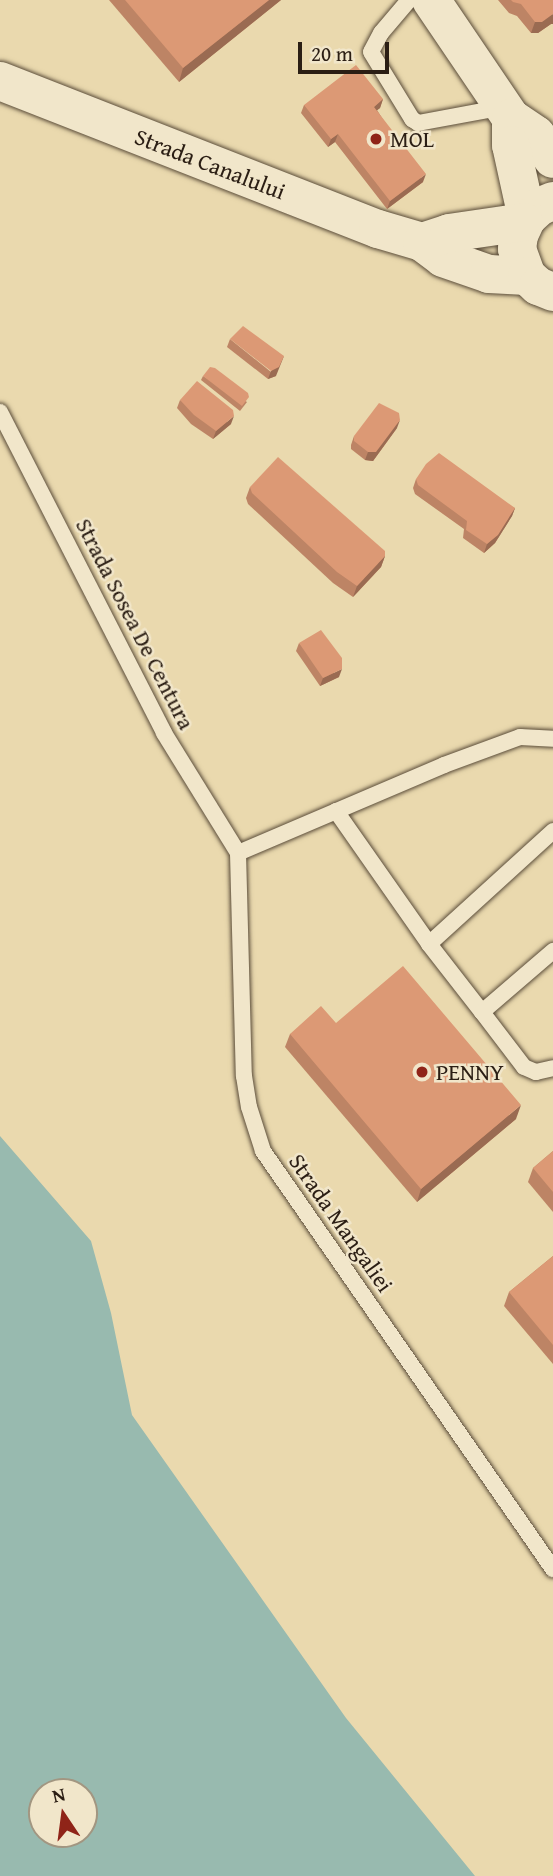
<!DOCTYPE html>
<html>
<head>
<meta charset="utf-8">
<style>
  body { margin:0 }
  #map { position:relative; width:553px; height:1876px; overflow:hidden; background:#ead9ae; font-family:"Gentium Book Plus",serif }
  div>[style] { position:absolute }
  .water>* { inset:0; background:#98baaf }
  .roads { filter:drop-shadow(0 0 2px #5b4d3a) drop-shadow(0 0 2px #5b4d3a) }
  .lane>* { height:16px; margin:-8px; padding:0 8px; transform-origin:8px; border-radius:8px; background:#f1e6ca }
  .secondary>* { height:38px; margin:-19px; padding:0 19px; transform-origin:19px; border-radius:19px; background:#f1e6ca }
  .wall>* { inset:0; background:#bd8465 }
  .shaded-wall>* { inset:0; background:#9a6b52 }
  .building>* { inset:0; background:#dc9975 }
  .dots>* { width:19px; height:19px; translate:-50% -50%; box-sizing:border-box; border:4px solid #f1e6ca; border-radius:50% }
  span { translate:-50% -50%; white-space:nowrap; text-align:center; line-height:1.15; -webkit-text-stroke:5px #f1e6ca; paint-order:stroke }
  .poi-label { font-size:23px; color:#2b1e14 }
  .left { translate:0 -50%; text-align:left }
  .street-label { font-size:23px; color:#2b1e14 }
  .north { position:absolute; left:28px; top:1778px; width:70px; height:70px; box-sizing:border-box; background:#f1e6ca; border:2px solid #a29681; border-radius:50%; rotate:347deg; font-size:19px; font-weight:700; line-height:28px; text-align:center; color:#2b1e14 }
  .north::after { content:''; display:block; margin:auto; width:24px; height:32px; background:#8f2418; clip-path:polygon(50% 0,100% 100%,50% 72%,0 100%) }
  .scale { position:absolute; left:298px; top:42px; width:91px; height:32px; box-sizing:border-box; border:4px solid #2b1e14; border-top:0; padding-left:9px; font-size:21px; line-height:24px; white-space:nowrap; color:#2b1e14; -webkit-text-stroke:5px #f1e6ca; paint-order:stroke }
</style>
</head>
<body>
<div id="map">
  <div class="water">
    <i style="clip-path:polygon(evenodd,0 1136px,91px 1241px,111px 1313px,132px 1415px,346px 1718px,475px 1876px,0 1876px,0 1136px,42px 1792px,84px 1792px,84px 1834px,42px 1834px,42px 1792px)"></i>
  </div>
  <div class="roads">
    <div class="lane">
      <i style="left:409px;top:0;width:43px;rotate:130.3deg"></i>
      <i style="left:381px;top:33px;width:21px;rotate:118deg"></i>
      <i style="left:371px;top:52px;width:79px;rotate:58.5deg"></i>
      <i style="left:412px;top:119px;width:7px;rotate:34deg"></i>
      <i style="left:418px;top:123px;width:87px;rotate:-10.5deg"></i>
      <i style="left:0;top:412px;width:360px;rotate:62.9deg"></i>
      <i style="left:164px;top:733px;width:141px;rotate:58.3deg"></i>
      <i style="left:238px;top:853px;width:223px;rotate:88.5deg"></i>
      <i style="left:244px;top:1076px;width:31px;rotate:81deg"></i>
      <i style="left:249px;top:1107px;width:46px;rotate:72.3deg"></i>
      <i style="left:263px;top:1151px;width:509px;rotate:55.25deg"></i>
      <i style="left:336px;top:811px;width:162px;rotate:55deg"></i>
      <i style="left:429px;top:944px;width:86px;rotate:52.1deg"></i>
      <i style="left:482px;top:1012px;width:94px;rotate:-40.7deg"></i>
      <i style="left:238px;top:853px;width:224px;rotate:-23.1deg"></i>
      <i style="left:444px;top:765px;width:81px;rotate:-20.2deg"></i>
      <i style="left:520px;top:737px;width:33px;rotate:3deg"></i>
      <i style="left:429px;top:944px;width:168px;rotate:-42.3deg"></i>
      <i style="left:482px;top:1012px;width:69px;rotate:52.6deg"></i>
      <i style="left:524px;top:1067px;width:13px;rotate:23deg"></i>
      <i style="left:536px;top:1072px;width:17px;rotate:-13deg"></i>
    </div>
    <div class="secondary">
      <i style="left:431px;top:0;width:143px;rotate:55.9deg"></i>
      <i style="left:511px;top:118px;width:30px;rotate:34deg"></i>
      <i style="left:536px;top:135px;width:29px;rotate:55deg"></i>
      <i style="left:0;top:81px;width:406px;rotate:21.4deg"></i>
      <i style="left:378px;top:229px;width:46px;rotate:16.5deg"></i>
      <i style="left:422px;top:242px;width:26px;rotate:37deg"></i>
      <i style="left:443px;top:258px;width:49px;rotate:19.2deg"></i>
      <i style="left:489px;top:274px;width:38px;rotate:3deg"></i>
      <i style="left:511px;top:118px;width:27px;rotate:90deg"></i>
      <i style="left:511px;top:145px;width:75px;rotate:77.6deg"></i>
      <i style="left:553px;top:201px;width:15px;rotate:157deg"></i>
      <i style="left:539px;top:207px;width:16px;rotate:137deg"></i>
      <i style="left:527px;top:218px;width:19px;rotate:115deg"></i>
      <i style="left:519px;top:235px;width:14px;rotate:98deg"></i>
      <i style="left:517px;top:249px;width:29px;rotate:70deg"></i>
      <i style="left:527px;top:276px;width:15px;rotate:42deg"></i>
      <i style="left:538px;top:286px;width:16px;rotate:22deg"></i>
      <i style="left:422px;top:242px;width:28px;rotate:-18deg"></i>
      <i style="left:449px;top:233px;width:76px;rotate:-8.3deg"></i>
    </div>
  </div>
  <div class="wall">
    <i style="clip-path:polygon(109px 0,281px 0,179px 82px)"></i>
    <i style="clip-path:polygon(498px 0,553px 0,551px 24px,538px 33px,531px 33px,517px 16px,509px 13px)"></i>
    <i style="clip-path:polygon(383px 99px,380px 108px,377px 110px,423px 182px,387px 209px,335px 142px,328px 147px,301px 113px,304px 105px)"></i>
    <i style="clip-path:polygon(230px 339px,276px 376px,268px 379px,227px 347px)"></i>
    <i style="clip-path:polygon(203px 376px,247px 402px,240px 411px,201px 380px)"></i>
    <i style="clip-path:polygon(180px 400px,231px 424px,213px 439px,191px 424px,177px 408px)"></i>
    <i style="clip-path:polygon(397px 428px,373px 461px,365px 460px,351px 449px,351px 445px,354px 436px)"></i>
    <i style="clip-path:polygon(416px 479px,515px 508px,512px 516px,495px 543px,484px 553px,463px 538px,464px 529px,415px 494px,413px 488px)"></i>
    <i style="clip-path:polygon(250px 487px,385px 556px,381px 567px,353px 597px,333px 583px,248px 504px,246px 498px)"></i>
    <i style="clip-path:polygon(299px 643px,339px 677px,320px 686px,296px 651px)"></i>
    <i style="clip-path:polygon(336px 1023px,516px 1119px,417px 1202px,285px 1047px,290px 1034px)"></i>
    <i style="clip-path:polygon(553px 1151px,553px 1212px,528px 1182px,533px 1168px)"></i>
    <i style="clip-path:polygon(553px 1256px,553px 1364px,504px 1306px,509px 1292px)"></i>
  </div>
  <div class="shaded-wall">
    <i style="clip-path:polygon(269px 0,281px 0,179px 82px,183px 68px)"></i>
    <i style="clip-path:polygon(553px 14px,553px 24px,551px 24px,538px 33px,531px 33px,535px 22px)"></i>
    <i style="clip-path:polygon(383px 99px,380px 108px,371px 115px,374px 107px)"></i>
    <i style="clip-path:polygon(338px 134px,335px 142px,328px 147px,331px 139px)"></i>
    <i style="clip-path:polygon(426px 174px,423px 182px,387px 209px,390px 201px)"></i>
    <i style="clip-path:polygon(284px 356px,276px 376px,268px 379px,271px 371px)"></i>
    <i style="clip-path:polygon(234px 416px,231px 424px,213px 439px,216px 431px)"></i>
    <i style="clip-path:polygon(400px 420px,397px 428px,373px 461px,365px 460px,368px 452px)"></i>
    <i style="clip-path:polygon(515px 508px,512px 516px,495px 543px,484px 553px,487px 544px)"></i>
    <i style="clip-path:polygon(385px 556px,381px 567px,353px 597px,357px 586px)"></i>
    <i style="clip-path:polygon(342px 669px,339px 677px,320px 686px,323px 678px)"></i>
    <i style="clip-path:polygon(521px 1105px,516px 1119px,417px 1202px,421px 1189px)"></i>
  </div>
  <div class="building">
    <i style="clip-path:polygon(125px 0,269px 0,183px 68px)"></i>
    <i style="clip-path:polygon(511px 0,553px 0,553px 14px,542px 22px,535px 22px,521px 4px,513px 2px)"></i>
    <i style="clip-path:polygon(356px 65px,383px 99px,374px 107px,426px 174px,390px 201px,338px 134px,331px 139px,304px 105px)"></i>
    <i style="clip-path:polygon(243px 326px,284px 356px,279px 367px,271px 371px,230px 339px)"></i>
    <i style="clip-path:polygon(210px 367px,215px 368px,248px 393px,249px 397px,242px 406px,203px 376px)"></i>
    <i style="clip-path:polygon(197px 381px,233px 410px,234px 416px,216px 431px,194px 415px,180px 400px)"></i>
    <i style="clip-path:polygon(379px 403px,399px 413px,400px 420px,376px 452px,368px 452px,354px 441px,354px 436px)"></i>
    <i style="clip-path:polygon(439px 453px,515px 508px,498px 535px,487px 544px,466px 530px,467px 521px,418px 485px,416px 479px,426px 464px)"></i>
    <i style="clip-path:polygon(278px 457px,385px 551px,385px 556px,357px 586px,337px 572px,252px 493px,250px 487px)"></i>
    <i style="clip-path:polygon(321px 630px,342px 658px,342px 669px,323px 678px,299px 643px)"></i>
    <i style="clip-path:polygon(403px 966px,521px 1105px,421px 1189px,290px 1034px,321px 1006px,336px 1023px)"></i>
    <i style="clip-path:polygon(553px 1151px,553px 1192px,533px 1168px)"></i>
    <i style="clip-path:polygon(553px 1256px,553px 1345px,509px 1292px)"></i>
  </div>
  <div class="dots">
    <i style="left:376px;top:139px;background:#8f2418"></i>
    <i style="left:422px;top:1072px;background:#8f2418"></i>
  </div>
  <div class="poi-label">
    <span class="left" style="left:390px;top:139px">MOL</span>
    <span class="left" style="left:436px;top:1072px">PENNY</span>
  </div>
  <div class="street-label">
    <span style="left:210px;top:164px;rotate:21deg">Strada Canalului</span>
    <span style="left:135px;top:624px;rotate:63deg">Strada Sosea De Centura</span>
    <span style="left:341px;top:1223px;rotate:55deg">Strada Mangaliei</span>
  </div>
  <div class="north">N</div>
  <div class="scale">20 m</div>
</div>
</body>
</html>
